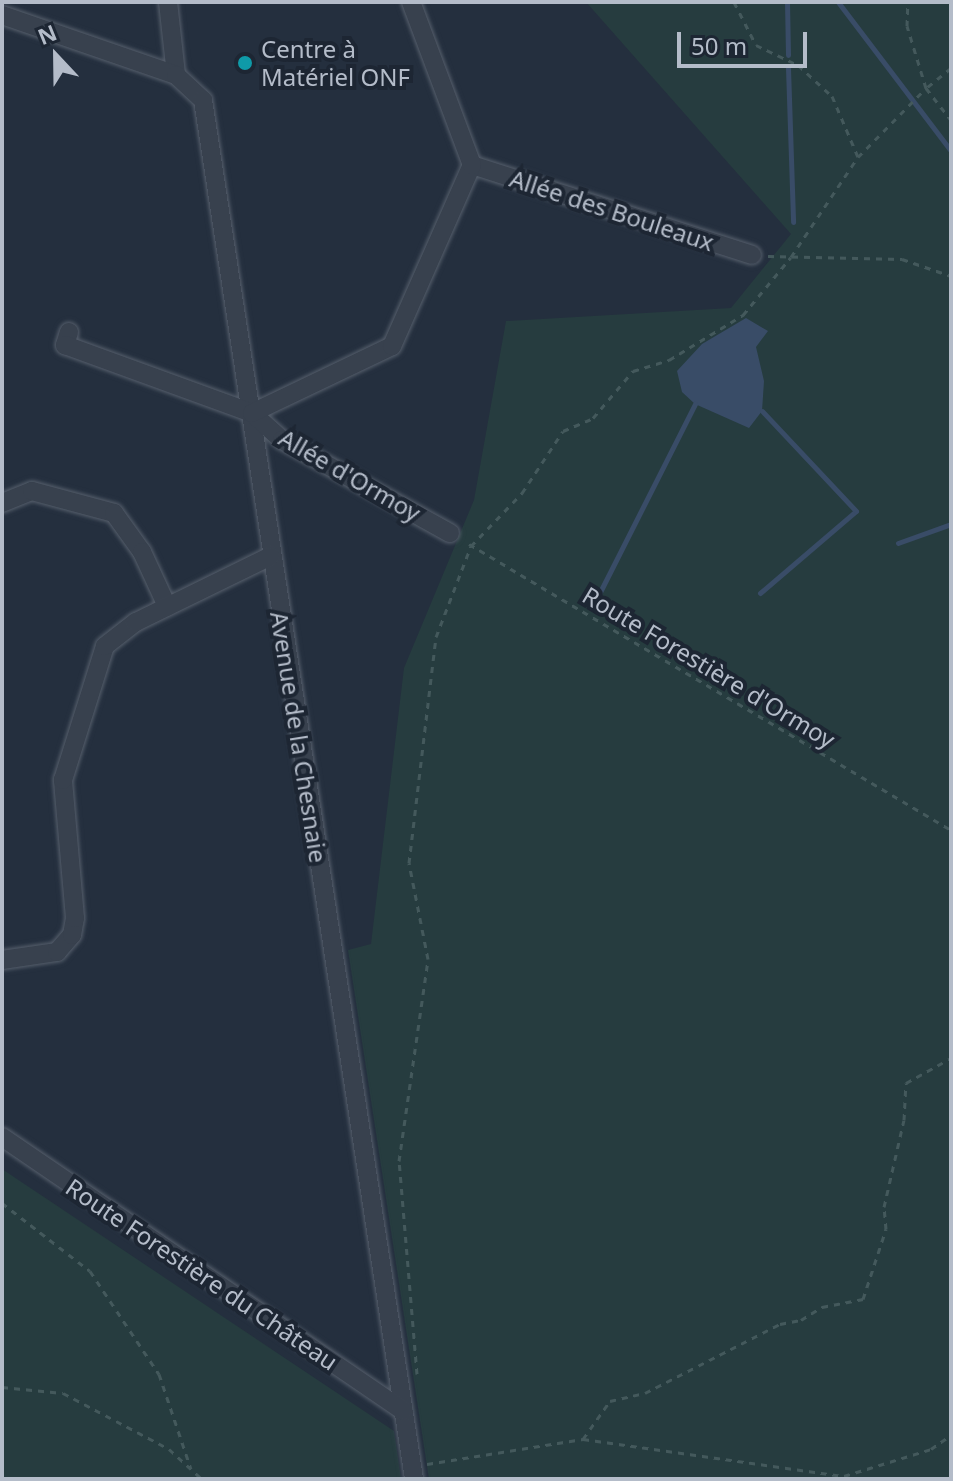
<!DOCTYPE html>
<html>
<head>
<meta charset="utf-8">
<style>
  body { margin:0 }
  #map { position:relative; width:953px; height:1481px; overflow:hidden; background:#242f3e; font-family:"Noto Sans",sans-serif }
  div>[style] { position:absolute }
  .green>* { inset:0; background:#263c3f }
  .water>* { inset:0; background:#394c67 }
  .stream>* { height:5px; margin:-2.5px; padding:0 2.5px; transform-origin:2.5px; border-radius:2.5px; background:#394c67 }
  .path>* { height:3px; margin-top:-1.5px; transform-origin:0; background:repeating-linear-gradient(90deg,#44595c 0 6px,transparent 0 12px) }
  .roads { filter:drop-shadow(0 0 2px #565f6c) drop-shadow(0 0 2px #565f6c) }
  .street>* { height:18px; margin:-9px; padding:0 9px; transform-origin:9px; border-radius:9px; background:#38414e }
  .dots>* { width:22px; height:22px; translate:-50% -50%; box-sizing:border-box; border:4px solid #1d2633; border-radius:50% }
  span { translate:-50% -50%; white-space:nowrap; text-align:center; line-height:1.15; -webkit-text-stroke:8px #1d2633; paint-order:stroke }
  .poi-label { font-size:24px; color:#b4bcc9 }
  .left { translate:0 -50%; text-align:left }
  .street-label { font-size:24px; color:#b4bcc9 }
  .frame { position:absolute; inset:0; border:4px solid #b4bcc9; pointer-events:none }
  .north { position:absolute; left:16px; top:16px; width:80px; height:80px; -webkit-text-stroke:6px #1d2633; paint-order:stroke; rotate:338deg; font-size:22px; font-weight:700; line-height:32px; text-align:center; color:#b4bcc9 }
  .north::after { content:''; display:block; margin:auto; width:28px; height:36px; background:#b4bcc9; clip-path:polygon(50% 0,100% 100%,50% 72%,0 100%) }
  .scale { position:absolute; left:677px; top:32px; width:130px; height:36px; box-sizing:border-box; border:4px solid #b4bcc9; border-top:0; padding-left:10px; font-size:24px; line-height:28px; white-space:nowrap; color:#b4bcc9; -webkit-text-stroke:6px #1d2633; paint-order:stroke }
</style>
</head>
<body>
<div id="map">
  <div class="green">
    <i style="clip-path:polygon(586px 2px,951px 2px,951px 1479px,429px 1479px,348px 950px,371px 944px,404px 668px,474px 500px,506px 321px,731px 308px,791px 234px)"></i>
    <i style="clip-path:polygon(2px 1169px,394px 1431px,401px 1479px,2px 1479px)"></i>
  </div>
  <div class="water">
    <i style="clip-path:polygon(746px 318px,768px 331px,756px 347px,764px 381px,762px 411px,749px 428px,695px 404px,682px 392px,677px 371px,702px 344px)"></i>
  </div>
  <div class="stream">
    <i style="left:787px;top:2px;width:53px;rotate:88.9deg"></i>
    <i style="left:838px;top:2px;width:187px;rotate:52.8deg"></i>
    <i style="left:788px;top:68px;width:154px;rotate:88.1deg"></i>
    <i style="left:898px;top:543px;width:56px;rotate:-19.7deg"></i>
    <i style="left:760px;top:593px;width:126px;rotate:-40.5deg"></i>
    <i style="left:856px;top:511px;width:137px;rotate:-133.2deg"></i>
    <i style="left:599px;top:594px;width:213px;rotate:-63.2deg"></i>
  </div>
  <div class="path">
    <i style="left:734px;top:2px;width:48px;rotate:62.9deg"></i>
    <i style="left:756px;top:45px;width:47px;rotate:25.5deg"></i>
    <i style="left:798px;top:65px;width:46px;rotate:42.4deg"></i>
    <i style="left:832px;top:96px;width:66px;rotate:66.9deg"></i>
    <i style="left:951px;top:68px;width:32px;rotate:141deg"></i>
    <i style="left:926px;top:88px;width:41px;rotate:52deg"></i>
    <i style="left:768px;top:256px;width:134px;rotate:1.3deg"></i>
    <i style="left:902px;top:259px;width:52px;rotate:19.1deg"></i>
    <i style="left:469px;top:544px;width:560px;rotate:30.68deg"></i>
    <i style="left:2px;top:1203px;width:111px;rotate:37.7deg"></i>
    <i style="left:90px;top:1271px;width:124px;rotate:56.2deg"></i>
    <i style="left:159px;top:1374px;width:100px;rotate:71.4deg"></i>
    <i style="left:417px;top:1374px;width:214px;rotate:-94.8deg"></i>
    <i style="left:399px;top:1161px;width:204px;rotate:-81.8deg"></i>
    <i style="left:428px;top:959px;width:98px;rotate:-101.2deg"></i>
    <i style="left:409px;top:863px;width:228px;rotate:-83.2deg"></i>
    <i style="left:436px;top:637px;width:97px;rotate:-69deg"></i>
    <i style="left:471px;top:546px;width:74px;rotate:-46.1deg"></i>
    <i style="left:522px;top:493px;width:74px;rotate:-56.5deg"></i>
    <i style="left:563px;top:431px;width:33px;rotate:-23deg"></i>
    <i style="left:593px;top:418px;width:62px;rotate:-49.6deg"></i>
    <i style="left:633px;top:371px;width:38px;rotate:-17deg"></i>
    <i style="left:669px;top:360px;width:87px;rotate:-31.3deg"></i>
    <i style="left:743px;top:315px;width:75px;rotate:-50.4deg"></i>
    <i style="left:791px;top:257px;width:120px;rotate:-56.2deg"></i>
    <i style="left:858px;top:157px;width:97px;rotate:-45.4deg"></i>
    <i style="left:926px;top:88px;width:65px;rotate:-107deg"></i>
    <i style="left:907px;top:26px;width:24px;rotate:-88deg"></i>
    <i style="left:2px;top:1387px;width:61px;rotate:5.6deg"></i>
    <i style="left:63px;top:1393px;width:120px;rotate:27.8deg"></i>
    <i style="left:169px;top:1449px;width:45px;rotate:42.3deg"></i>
    <i style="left:583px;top:1439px;width:47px;rotate:-54.6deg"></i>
    <i style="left:610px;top:1401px;width:36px;rotate:-13deg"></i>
    <i style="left:645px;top:1393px;width:152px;rotate:-27.1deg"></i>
    <i style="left:780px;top:1324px;width:21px;rotate:-11deg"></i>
    <i style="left:801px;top:1320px;width:25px;rotate:-32deg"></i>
    <i style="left:822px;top:1307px;width:42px;rotate:-11deg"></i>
    <i style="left:863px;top:1299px;width:74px;rotate:-71.8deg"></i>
    <i style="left:886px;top:1229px;width:22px;rotate:-95deg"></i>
    <i style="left:884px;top:1207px;width:89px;rotate:-77.1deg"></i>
    <i style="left:904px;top:1120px;width:37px;rotate:-87deg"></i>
    <i style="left:906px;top:1083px;width:51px;rotate:-29.1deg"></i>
    <i style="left:427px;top:1464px;width:158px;rotate:-9.1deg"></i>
    <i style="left:583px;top:1439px;width:264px;rotate:8.1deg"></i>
    <i style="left:844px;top:1476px;width:91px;rotate:-17.2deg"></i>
    <i style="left:931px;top:1449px;width:24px;rotate:-35deg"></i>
  </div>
  <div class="roads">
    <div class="street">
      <i style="left:168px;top:2px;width:73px;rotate:83.7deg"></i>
      <i style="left:2px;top:15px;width:184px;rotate:19deg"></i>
      <i style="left:176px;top:75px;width:37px;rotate:43deg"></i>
      <i style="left:203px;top:100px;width:1395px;rotate:81.3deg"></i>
      <i style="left:472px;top:165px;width:294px;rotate:17.8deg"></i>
      <i style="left:69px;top:332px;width:14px;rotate:107deg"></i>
      <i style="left:65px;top:345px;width:199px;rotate:20deg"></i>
      <i style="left:252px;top:413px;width:40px;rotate:42deg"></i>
      <i style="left:282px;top:440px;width:192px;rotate:29deg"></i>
      <i style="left:252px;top:413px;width:155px;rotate:-25.6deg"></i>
      <i style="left:392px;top:346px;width:198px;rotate:-66.2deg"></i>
      <i style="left:472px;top:165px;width:174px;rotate:-110.5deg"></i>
      <i style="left:2px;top:503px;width:32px;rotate:-22deg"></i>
      <i style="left:32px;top:491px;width:85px;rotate:15deg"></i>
      <i style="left:114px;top:513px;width:48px;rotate:54.3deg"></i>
      <i style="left:142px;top:552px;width:60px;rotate:65.2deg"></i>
      <i style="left:2px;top:960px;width:56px;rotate:-8.3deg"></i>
      <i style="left:57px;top:952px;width:23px;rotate:-49deg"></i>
      <i style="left:72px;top:935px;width:17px;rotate:-80deg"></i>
      <i style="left:75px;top:918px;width:139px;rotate:-95deg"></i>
      <i style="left:63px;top:780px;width:140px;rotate:-72.6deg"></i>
      <i style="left:105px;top:646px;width:39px;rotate:-38deg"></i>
      <i style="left:136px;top:622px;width:150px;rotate:-26.1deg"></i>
      <i style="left:2px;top:1137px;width:486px;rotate:34.3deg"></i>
    </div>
  </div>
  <div class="dots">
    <i style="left:245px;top:63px;background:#0f9aa8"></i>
  </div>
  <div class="poi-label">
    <span class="left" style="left:261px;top:63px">Centre à<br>Matériel ONF</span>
  </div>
  <div class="street-label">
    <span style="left:612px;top:210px;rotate:18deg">Allée des Bouleaux</span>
    <span style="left:350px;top:475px;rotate:30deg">Allée d'Ormoy</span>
    <span style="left:709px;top:667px;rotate:31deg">Route Forestière d'Ormoy</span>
    <span style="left:299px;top:737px;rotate:81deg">Avenue de la Chesnaie</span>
    <span style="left:202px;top:1274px;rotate:34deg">Route Forestière du Château</span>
  </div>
  <div class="frame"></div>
  <div class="north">N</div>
  <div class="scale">50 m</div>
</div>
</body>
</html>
